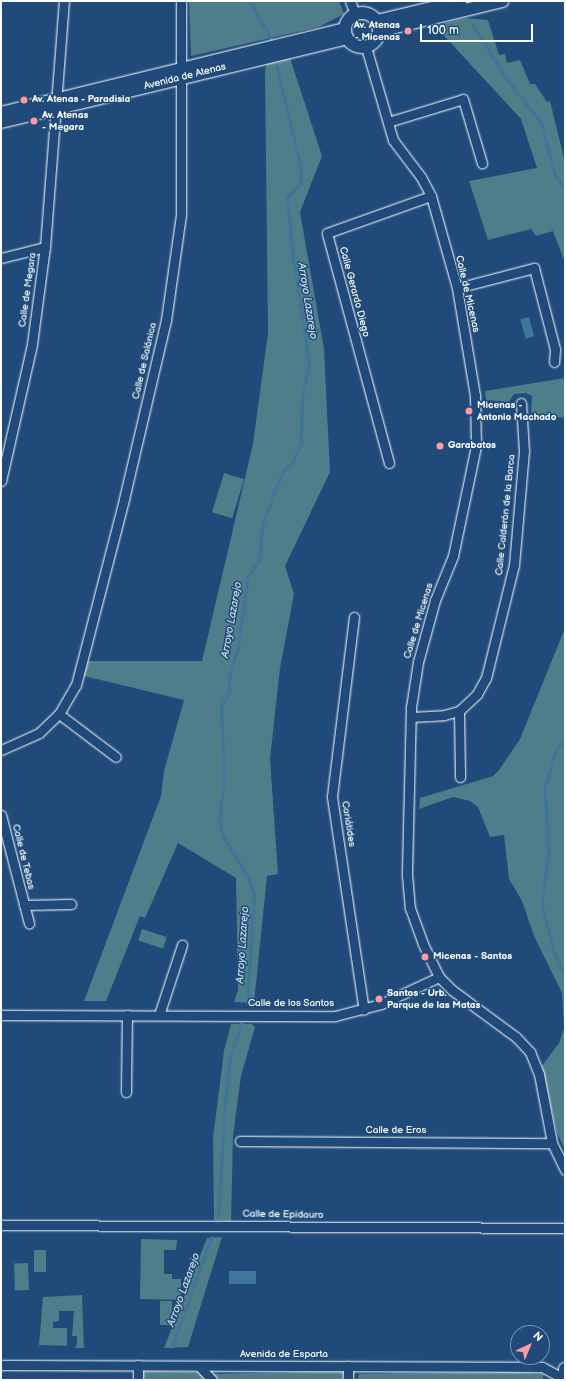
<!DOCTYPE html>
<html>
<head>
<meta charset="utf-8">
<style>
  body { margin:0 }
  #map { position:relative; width:566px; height:1381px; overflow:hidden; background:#1f4a7a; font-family:"Balsamiq Sans",sans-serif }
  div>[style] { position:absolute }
  .green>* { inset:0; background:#4d7e8a; transform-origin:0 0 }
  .water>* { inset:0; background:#3f769a; transform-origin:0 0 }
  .stream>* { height:2.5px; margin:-1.25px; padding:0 1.25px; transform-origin:1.25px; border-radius:1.25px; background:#3f769a }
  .roads { filter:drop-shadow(0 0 1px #fff) drop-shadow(0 0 1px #fff) }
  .street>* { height:9px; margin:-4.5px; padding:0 4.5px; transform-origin:4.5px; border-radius:4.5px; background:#1f4a7a }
  .secondary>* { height:12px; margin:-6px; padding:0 6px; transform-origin:6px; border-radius:6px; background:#1f4a7a }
  .secondary>.ring { margin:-6px; padding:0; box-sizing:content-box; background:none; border:12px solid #1f4a7a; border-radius:50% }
  .dots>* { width:11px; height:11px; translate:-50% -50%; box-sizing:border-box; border:2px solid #1f4a7a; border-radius:50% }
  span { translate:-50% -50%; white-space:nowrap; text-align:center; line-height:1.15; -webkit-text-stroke:3px #1f4a7a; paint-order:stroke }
  .poi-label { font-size:10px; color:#fff; font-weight:700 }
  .right { translate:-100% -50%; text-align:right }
  .left { translate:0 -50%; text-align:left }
  .street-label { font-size:10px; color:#fff }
  .water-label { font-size:11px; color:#cfdde6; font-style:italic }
  .frame { position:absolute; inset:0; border:2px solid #fff; pointer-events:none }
  .north { position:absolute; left:510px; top:1325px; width:40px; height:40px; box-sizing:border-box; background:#1f4a7a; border:1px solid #7992af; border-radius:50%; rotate:44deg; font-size:11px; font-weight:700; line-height:16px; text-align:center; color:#fff }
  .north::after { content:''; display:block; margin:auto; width:14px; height:18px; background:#ff9aa2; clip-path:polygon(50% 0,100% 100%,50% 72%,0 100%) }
  .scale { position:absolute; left:420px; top:24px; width:113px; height:18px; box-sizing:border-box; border:2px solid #fff; border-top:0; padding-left:5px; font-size:12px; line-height:14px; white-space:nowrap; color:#fff; -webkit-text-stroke:3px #1f4a7a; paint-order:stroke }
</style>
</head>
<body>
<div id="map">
  <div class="green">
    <i style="clip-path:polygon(189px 1px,339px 1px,344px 14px,319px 27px,191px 56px)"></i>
    <i style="clip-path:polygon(464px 18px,488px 20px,499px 55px,505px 54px,507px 63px,520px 60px,530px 84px,535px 84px,547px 102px,550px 101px,565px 162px,565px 263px,553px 231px,536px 236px,531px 229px,488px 240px,469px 181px,537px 168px,521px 119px,435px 26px)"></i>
    <i style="clip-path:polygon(290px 58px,322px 156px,300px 212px,324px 349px,330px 472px,285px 566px,294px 594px,280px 668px,270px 759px,278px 874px,267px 876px,254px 1003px,234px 1002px,238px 990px,236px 878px,178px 843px,145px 918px,140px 916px,106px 1001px,84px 1001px,161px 796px,164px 771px,184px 700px,84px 676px,87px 661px,202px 661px,253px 444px,268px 333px,265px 71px,267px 63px)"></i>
    <i style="clip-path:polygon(565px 378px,565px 418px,531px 413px,532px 396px,526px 393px,514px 394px,509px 402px,486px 400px,485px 391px)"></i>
    <i style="left:224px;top:473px;width:21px;height:41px;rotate:17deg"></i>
    <i style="clip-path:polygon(565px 628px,565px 1149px,557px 1133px,542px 1066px,559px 1043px,564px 1028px,562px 993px,534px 936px,522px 901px,509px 879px,504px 835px,490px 837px,478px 807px,470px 801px,453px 797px,419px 809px,420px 798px,493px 776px,499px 770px,520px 739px)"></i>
    <i style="left:142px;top:929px;width:26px;height:12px;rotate:18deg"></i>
    <i style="clip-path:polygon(231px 1024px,252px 1024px,255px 1027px,241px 1076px,233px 1136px,231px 1221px,214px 1220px,213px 1138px,224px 1051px)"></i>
    <i style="clip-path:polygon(222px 1237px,188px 1347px,164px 1348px,207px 1238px)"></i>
    <i style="clip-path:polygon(141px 1239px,177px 1240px,176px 1250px,164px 1250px,164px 1274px,172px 1274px,172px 1279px,181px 1279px,181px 1300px,140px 1299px)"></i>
    <i style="left:34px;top:1250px;width:12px;height:22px"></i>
    <i style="left:28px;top:1263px;width:27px;height:14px;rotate:88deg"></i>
    <i style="clip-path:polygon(82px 1295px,84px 1348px,75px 1348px,77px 1344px,77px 1336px,72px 1336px,74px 1311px,59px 1311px,59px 1321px,53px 1322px,53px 1328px,67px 1328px,67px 1346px,39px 1345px,43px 1297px)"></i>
    <i style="left:160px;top:1301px;width:12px;height:24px"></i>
    <i style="clip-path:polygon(143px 1371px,198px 1372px,206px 1380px,143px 1380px)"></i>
    <i style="clip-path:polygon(343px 1371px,343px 1380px,217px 1380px,211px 1374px)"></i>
    <i style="clip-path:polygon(515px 1372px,543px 1374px,543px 1380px,354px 1380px,358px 1379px,359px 1374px)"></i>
  </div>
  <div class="water">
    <i style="left:529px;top:317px;width:20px;height:9px;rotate:75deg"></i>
    <i style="left:229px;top:1271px;width:27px;height:13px"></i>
  </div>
  <div class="stream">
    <i style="left:250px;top:1px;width:43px;rotate:60.4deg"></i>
    <i style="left:473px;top:24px;width:63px;rotate:58.6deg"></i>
    <i style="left:506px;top:78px;width:56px;rotate:51.5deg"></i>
    <i style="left:541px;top:122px;width:54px;rotate:74.9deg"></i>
    <i style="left:555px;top:174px;width:18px;rotate:56deg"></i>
    <i style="left:565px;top:741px;width:11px;rotate:135deg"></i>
    <i style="left:557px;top:749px;width:41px;rotate:107.1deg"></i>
    <i style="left:545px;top:788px;width:63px;rotate:86.4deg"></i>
    <i style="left:549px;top:851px;width:54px;rotate:97.4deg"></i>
    <i style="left:542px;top:905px;width:55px;rotate:75.2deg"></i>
    <i style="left:556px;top:958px;width:19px;rotate:62deg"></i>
    <i style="left:247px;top:1003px;width:106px;rotate:-86.2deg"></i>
    <i style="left:254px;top:897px;width:19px;rotate:-106deg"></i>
    <i style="left:249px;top:879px;width:52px;rotate:-121.5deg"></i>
    <i style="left:222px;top:835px;width:13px;rotate:-103deg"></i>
    <i style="left:219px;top:822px;width:43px;rotate:-83.4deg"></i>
    <i style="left:224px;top:779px;width:71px;rotate:-92.4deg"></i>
    <i style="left:221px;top:708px;width:19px;rotate:-65deg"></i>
    <i style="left:229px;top:691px;width:13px;rotate:-90deg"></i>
    <i style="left:229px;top:678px;width:32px;rotate:-74deg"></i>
    <i style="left:238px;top:647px;width:72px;rotate:-82deg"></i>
    <i style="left:248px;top:576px;width:19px;rotate:-54deg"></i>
    <i style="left:259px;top:561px;width:37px;rotate:-85deg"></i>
    <i style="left:262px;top:524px;width:57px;rotate:-68.4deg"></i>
    <i style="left:283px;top:471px;width:11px;rotate:-38deg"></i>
    <i style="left:292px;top:464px;width:24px;rotate:-68deg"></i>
    <i style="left:301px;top:442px;width:44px;rotate:-88.7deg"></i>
    <i style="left:302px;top:398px;width:37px;rotate:-79deg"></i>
    <i style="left:309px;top:362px;width:103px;rotate:-98.9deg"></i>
    <i style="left:293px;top:260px;width:62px;rotate:-95.5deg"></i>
    <i style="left:287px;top:198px;width:20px;rotate:-49deg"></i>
    <i style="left:300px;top:183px;width:15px;rotate:-86deg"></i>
    <i style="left:301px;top:168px;width:110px;rotate:-103.7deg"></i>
    <i style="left:218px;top:1220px;width:119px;rotate:-86.6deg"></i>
    <i style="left:225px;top:1101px;width:43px;rotate:-83.4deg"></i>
    <i style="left:230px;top:1058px;width:36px;rotate:-72deg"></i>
    <i style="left:172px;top:1347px;width:116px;rotate:-70.3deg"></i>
  </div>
  <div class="roads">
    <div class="street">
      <i style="left:350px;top:1px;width:14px;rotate:69deg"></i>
      <i style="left:366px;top:47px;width:97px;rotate:73.8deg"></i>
      <i style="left:393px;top:140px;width:46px;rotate:52.9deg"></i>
      <i style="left:421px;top:177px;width:21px;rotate:62deg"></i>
      <i style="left:431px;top:196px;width:96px;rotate:74.2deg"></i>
      <i style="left:457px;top:288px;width:109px;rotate:80.5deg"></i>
      <i style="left:475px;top:395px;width:51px;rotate:88.9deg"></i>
      <i style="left:476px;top:446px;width:112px;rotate:101.8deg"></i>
      <i style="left:453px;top:556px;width:48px;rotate:112.2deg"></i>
      <i style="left:435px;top:600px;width:64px;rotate:105.3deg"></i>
      <i style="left:418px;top:662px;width:46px;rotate:98.8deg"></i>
      <i style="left:411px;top:707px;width:168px;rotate:91.4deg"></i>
      <i style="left:407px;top:875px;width:33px;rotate:85deg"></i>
      <i style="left:410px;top:908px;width:38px;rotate:70deg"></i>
      <i style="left:423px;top:944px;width:37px;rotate:64deg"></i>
      <i style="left:439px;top:977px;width:18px;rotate:45deg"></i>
      <i style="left:452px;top:990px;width:79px;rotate:36.3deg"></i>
      <i style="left:516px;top:1037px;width:21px;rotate:47deg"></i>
      <i style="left:530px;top:1052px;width:24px;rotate:68deg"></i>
      <i style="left:539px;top:1074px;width:70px;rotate:79.3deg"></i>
      <i style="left:552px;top:1143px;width:30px;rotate:64deg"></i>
      <i style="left:388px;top:122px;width:78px;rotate:-17deg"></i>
      <i style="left:463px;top:99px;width:67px;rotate:73.5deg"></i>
      <i style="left:1px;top:258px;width:45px;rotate:-14deg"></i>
      <i style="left:457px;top:288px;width:80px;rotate:-14.6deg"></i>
      <i style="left:534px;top:268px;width:84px;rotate:75.5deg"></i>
      <i style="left:555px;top:349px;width:13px;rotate:94deg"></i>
      <i style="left:389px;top:463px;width:238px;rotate:-105.1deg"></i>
      <i style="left:327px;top:233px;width:110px;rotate:-19.6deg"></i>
      <i style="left:1px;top:481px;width:140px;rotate:-77.2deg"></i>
      <i style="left:32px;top:344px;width:98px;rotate:-82.4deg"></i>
      <i style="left:45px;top:247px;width:247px;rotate:-85.6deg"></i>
      <i style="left:354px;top:617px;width:181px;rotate:97deg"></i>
      <i style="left:332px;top:797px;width:215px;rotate:81.5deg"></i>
      <i style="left:459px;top:711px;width:66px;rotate:89.1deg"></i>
      <i style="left:59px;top:714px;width:71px;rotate:37deg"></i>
      <i style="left:411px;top:717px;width:33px;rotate:-3deg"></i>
      <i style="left:444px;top:715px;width:16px;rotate:-15deg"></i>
      <i style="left:459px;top:711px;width:25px;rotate:-43deg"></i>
      <i style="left:477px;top:694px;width:18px;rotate:-61deg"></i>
      <i style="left:486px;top:678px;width:116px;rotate:-76.1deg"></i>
      <i style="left:514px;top:565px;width:114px;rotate:-85deg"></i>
      <i style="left:524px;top:451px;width:48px;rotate:-93.6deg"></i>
      <i style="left:1px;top:750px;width:42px;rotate:-24.1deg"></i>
      <i style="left:39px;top:733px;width:28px;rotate:-44deg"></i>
      <i style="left:59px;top:714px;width:34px;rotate:-60deg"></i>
      <i style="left:76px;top:685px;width:192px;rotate:-75.5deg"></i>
      <i style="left:124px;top:499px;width:184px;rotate:-76.8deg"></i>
      <i style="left:166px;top:320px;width:107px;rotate:-81.9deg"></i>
      <i style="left:181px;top:214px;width:213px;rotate:-90deg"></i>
      <i style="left:1px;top:815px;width:112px;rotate:75.5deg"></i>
      <i style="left:24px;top:905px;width:47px;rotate:-1.2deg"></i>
      <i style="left:1px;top:1015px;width:334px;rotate:0.2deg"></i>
      <i style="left:335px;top:1016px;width:48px;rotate:-14.6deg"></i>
      <i style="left:381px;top:1004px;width:64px;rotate:-25deg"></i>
      <i style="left:159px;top:1015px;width:74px;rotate:-71.8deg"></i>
      <i style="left:126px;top:1092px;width:77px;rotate:-89.3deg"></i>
      <i style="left:240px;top:1141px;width:312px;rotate:0.4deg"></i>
      <i style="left:1px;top:1225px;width:564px;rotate:0.3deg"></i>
      <i style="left:1px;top:1365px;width:541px;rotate:0.21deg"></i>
      <i style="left:542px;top:1367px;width:26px;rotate:28deg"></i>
      <i style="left:199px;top:1366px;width:19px;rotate:47deg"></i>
      <i style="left:138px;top:1380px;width:15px;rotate:-90deg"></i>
      <i style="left:348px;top:1380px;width:14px;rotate:-90deg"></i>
    </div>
    <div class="secondary">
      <i class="ring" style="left:345px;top:13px;width:22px;height:22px"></i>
      <i style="left:377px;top:21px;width:86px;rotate:-13.4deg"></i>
      <i style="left:379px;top:31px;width:127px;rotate:-13.7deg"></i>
      <i style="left:1px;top:113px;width:354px;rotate:-13.7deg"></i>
      <i style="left:1px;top:122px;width:356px;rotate:-13.6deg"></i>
      <i style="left:565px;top:1369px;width:11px;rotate:90deg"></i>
    </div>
  </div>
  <div class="dots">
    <i style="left:408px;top:31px;background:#ff9aa2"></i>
    <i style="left:24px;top:100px;background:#ff9aa2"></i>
    <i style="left:34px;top:121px;background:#ff9aa2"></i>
    <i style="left:469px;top:411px;background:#ff9aa2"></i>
    <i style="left:440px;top:446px;background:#ff9aa2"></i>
    <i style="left:425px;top:957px;background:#ff9aa2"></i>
    <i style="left:379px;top:999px;background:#ff9aa2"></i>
  </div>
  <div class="poi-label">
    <span class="right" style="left:400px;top:31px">Av. Atenas<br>- Micenas</span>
    <span class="left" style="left:32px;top:100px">Av. Atenas - Paradisia</span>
    <span class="left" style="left:42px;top:121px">Av. Atenas<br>- Megara</span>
    <span class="left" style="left:477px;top:411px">Micenas -<br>Antonio Machado</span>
    <span class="left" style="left:448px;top:446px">Garabatos</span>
    <span class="left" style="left:433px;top:957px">Micenas - Santos</span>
    <span class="left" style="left:387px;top:999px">Santos - Urb.<br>Parque de las Matas</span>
  </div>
  <div class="street-label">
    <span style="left:185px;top:77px;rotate:-14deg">Avenida de Atenas</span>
    <span style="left:28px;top:290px;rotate:-82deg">Calle de Megara</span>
    <span style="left:354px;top:292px;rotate:75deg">Calle Gerardo Diego</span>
    <span style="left:467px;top:294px;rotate:77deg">Calle de Micenas</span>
    <span style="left:145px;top:361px;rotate:-77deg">Calle de Salónica</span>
    <span style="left:506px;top:515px;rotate:-84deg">Calle Calderón de la Barca</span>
    <span style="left:419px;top:621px;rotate:-73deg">Calle de Micenas</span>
    <span style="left:348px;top:824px;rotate:81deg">Cariátides</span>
    <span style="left:23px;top:857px;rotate:76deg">Calle de Tebas</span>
    <span style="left:291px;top:1004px">Calle de los Santos</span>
    <span style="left:396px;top:1131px">Calle de Eros</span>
    <span style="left:283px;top:1215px;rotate:1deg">Calle de Epidauro</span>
    <span style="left:284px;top:1355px">Avenida de Esparta</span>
  </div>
  <div class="water-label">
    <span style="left:307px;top:301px;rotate:81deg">Arroyo Lazarejo</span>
    <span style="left:232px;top:620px;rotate:-80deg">Arroyo Lazarejo</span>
    <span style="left:243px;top:945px;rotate:-86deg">Arroyo Lazarejo</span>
    <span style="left:184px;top:1290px;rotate:-70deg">Arroyo Lazarejo</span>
  </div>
  <div class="frame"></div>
  <div class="north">N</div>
  <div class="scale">100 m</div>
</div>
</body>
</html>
